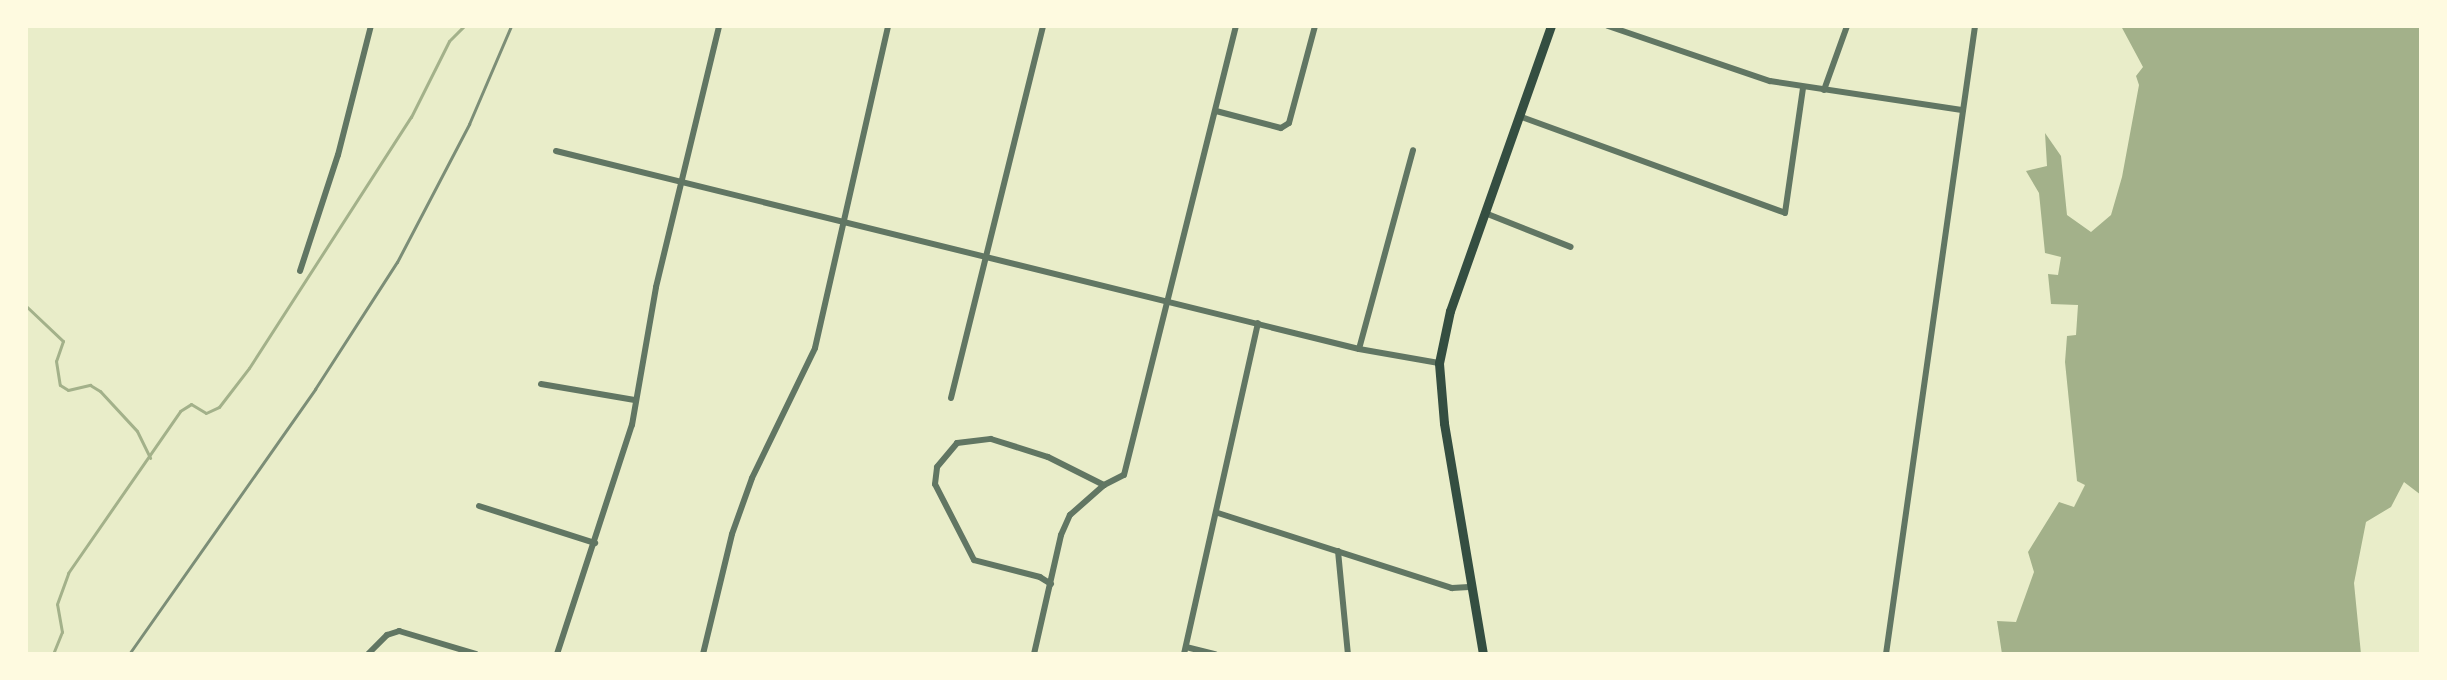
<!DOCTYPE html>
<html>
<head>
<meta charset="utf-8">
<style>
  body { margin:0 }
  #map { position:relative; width:2447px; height:680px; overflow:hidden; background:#e9edc9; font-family:"Noto Sans",sans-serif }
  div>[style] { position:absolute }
  .water>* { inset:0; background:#a3b18a }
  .stream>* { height:3px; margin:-1.5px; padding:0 1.5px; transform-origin:1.5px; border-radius:1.5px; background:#a3b18a }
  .minor>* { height:6px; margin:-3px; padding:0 3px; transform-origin:3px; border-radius:3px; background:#617663 }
  .primary>* { height:9px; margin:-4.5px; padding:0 4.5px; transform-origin:4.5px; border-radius:4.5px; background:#344e41 }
  .rail>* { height:3px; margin:-1.5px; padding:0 1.5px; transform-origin:1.5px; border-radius:1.5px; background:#7c8e77 }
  span { translate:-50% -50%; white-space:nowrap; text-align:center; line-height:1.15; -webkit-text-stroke:6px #fefae0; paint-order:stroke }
  .frame { position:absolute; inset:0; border:28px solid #fefae0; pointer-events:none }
</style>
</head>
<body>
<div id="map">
  <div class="water">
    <i style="clip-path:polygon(2121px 26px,2421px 26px,2421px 495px,2404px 482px,2391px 507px,2366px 522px,2354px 583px,2361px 654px,2002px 654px,1997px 621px,2016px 622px,2034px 572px,2028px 552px,2059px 502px,2074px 507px,2085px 485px,2077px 481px,2065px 362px,2067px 336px,2076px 335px,2078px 305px,2051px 304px,2048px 274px,2058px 275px,2061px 257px,2045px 253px,2039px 193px,2026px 171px,2047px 166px,2045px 133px,2061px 156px,2067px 215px,2091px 232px,2111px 215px,2122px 177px,2139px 85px,2136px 76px,2143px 67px)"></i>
  </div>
  <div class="stream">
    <i style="left:26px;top:306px;width:51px;rotate:43.4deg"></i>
    <i style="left:63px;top:341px;width:21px;rotate:109deg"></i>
    <i style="left:56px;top:361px;width:24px;rotate:81deg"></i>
    <i style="left:60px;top:385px;width:9px;rotate:32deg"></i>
    <i style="left:68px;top:390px;width:23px;rotate:-13deg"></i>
    <i style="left:90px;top:385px;width:12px;rotate:31deg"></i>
    <i style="left:100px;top:391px;width:54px;rotate:47.2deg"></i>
    <i style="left:137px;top:431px;width:30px;rotate:64deg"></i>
    <i style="left:53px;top:654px;width:24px;rotate:-68deg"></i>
    <i style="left:62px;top:632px;width:28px;rotate:-100deg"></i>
    <i style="left:57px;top:604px;width:33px;rotate:-70deg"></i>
    <i style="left:68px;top:573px;width:197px;rotate:-55.3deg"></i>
    <i style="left:180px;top:411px;width:13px;rotate:-32deg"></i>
    <i style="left:191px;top:404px;width:17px;rotate:31deg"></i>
    <i style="left:206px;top:413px;width:14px;rotate:-25deg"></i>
    <i style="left:219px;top:407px;width:49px;rotate:-52.4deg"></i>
    <i style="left:249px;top:368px;width:299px;rotate:-57.2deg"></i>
    <i style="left:411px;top:117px;width:85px;rotate:-63.4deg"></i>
    <i style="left:449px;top:41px;width:21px;rotate:-45deg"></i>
  </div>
  <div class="minor">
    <i style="left:1608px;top:26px;width:171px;rotate:18.8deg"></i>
    <i style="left:1770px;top:81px;width:194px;rotate:8.6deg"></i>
    <i style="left:1824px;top:90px;width:68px;rotate:-70.2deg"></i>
    <i style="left:1216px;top:111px;width:67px;rotate:14.7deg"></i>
    <i style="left:1281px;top:128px;width:9px;rotate:-32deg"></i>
    <i style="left:1289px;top:123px;width:100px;rotate:-75deg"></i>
    <i style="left:1519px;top:116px;width:283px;rotate:20deg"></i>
    <i style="left:1785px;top:213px;width:126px;rotate:-81.8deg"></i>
    <i style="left:556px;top:151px;width:827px;rotate:13.85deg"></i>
    <i style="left:1359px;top:349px;width:81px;rotate:9.9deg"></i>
    <i style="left:1485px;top:213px;width:92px;rotate:21.6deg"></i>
    <i style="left:300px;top:271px;width:122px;rotate:-71.9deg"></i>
    <i style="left:338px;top:155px;width:133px;rotate:-75.7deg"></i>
    <i style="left:1359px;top:349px;width:206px;rotate:-74.8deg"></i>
    <i style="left:541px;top:384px;width:95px;rotate:9.7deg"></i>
    <i style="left:951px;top:398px;width:383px;rotate:-76.1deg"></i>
    <i style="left:479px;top:506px;width:122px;rotate:17.7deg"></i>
    <i style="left:1218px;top:513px;width:246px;rotate:17.8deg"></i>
    <i style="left:1452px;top:588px;width:17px;rotate:-3deg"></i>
    <i style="left:1338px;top:551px;width:103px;rotate:84.5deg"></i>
    <i style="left:1051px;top:584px;width:13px;rotate:-148deg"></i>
    <i style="left:1040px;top:577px;width:68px;rotate:-165.6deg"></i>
    <i style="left:974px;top:560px;width:85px;rotate:-117.2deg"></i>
    <i style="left:935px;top:484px;width:17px;rotate:-83deg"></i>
    <i style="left:937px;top:467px;width:31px;rotate:-50deg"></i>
    <i style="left:957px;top:443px;width:34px;rotate:-7deg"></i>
    <i style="left:991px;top:439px;width:60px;rotate:17.5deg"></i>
    <i style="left:1048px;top:457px;width:63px;rotate:26.6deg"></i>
    <i style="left:1186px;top:647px;width:30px;rotate:14deg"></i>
    <i style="left:368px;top:654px;width:27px;rotate:-45deg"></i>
    <i style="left:387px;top:635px;width:13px;rotate:-18deg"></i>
    <i style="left:399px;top:631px;width:80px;rotate:16.6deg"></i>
    <i style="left:557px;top:654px;width:241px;rotate:-71.9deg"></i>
    <i style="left:632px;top:425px;width:140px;rotate:-80.1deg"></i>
    <i style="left:656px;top:287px;width:268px;rotate:-76.4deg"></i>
    <i style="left:703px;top:654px;width:123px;rotate:-76.4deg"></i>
    <i style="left:732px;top:534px;width:59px;rotate:-70.3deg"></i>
    <i style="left:752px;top:478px;width:144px;rotate:-64.1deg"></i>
    <i style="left:815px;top:348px;width:330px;rotate:-77.2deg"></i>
    <i style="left:1034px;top:654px;width:122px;rotate:-77.2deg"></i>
    <i style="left:1061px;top:535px;width:22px;rotate:-66deg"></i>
    <i style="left:1070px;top:515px;width:45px;rotate:-41.4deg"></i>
    <i style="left:1104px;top:485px;width:22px;rotate:-27deg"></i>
    <i style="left:1124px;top:475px;width:463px;rotate:-76deg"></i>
    <i style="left:1184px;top:654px;width:339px;rotate:-77.4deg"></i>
    <i style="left:1886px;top:654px;width:634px;rotate:-81.93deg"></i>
  </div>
  <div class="primary">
    <i style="left:1483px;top:654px;width:234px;rotate:-99.6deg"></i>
    <i style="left:1444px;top:423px;width:60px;rotate:-94.8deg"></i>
    <i style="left:1439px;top:363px;width:53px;rotate:-78.1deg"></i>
    <i style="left:1450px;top:311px;width:302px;rotate:-70.5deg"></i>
  </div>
  <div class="rail">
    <i style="left:129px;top:654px;width:324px;rotate:-54.9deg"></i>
    <i style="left:315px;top:389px;width:151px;rotate:-57.2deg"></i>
    <i style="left:397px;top:262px;width:156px;rotate:-62.4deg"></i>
    <i style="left:469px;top:124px;width:107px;rotate:-66.8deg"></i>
  </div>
  <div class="frame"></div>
</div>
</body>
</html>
